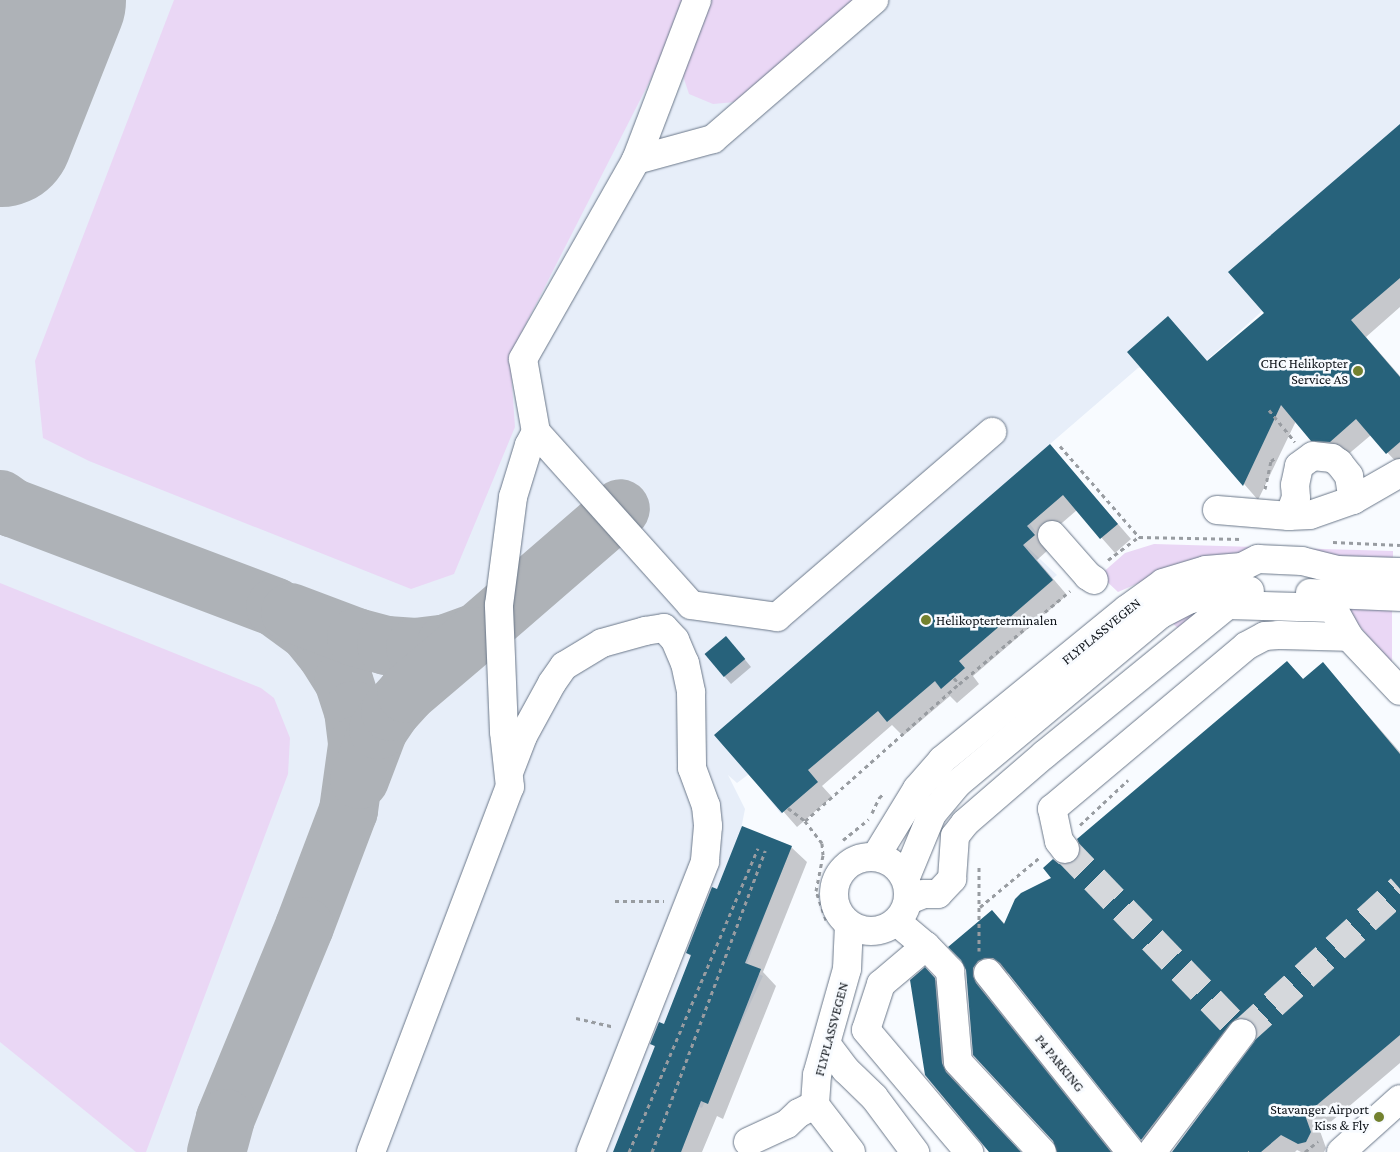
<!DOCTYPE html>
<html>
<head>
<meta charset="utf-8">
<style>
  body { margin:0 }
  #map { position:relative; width:1400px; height:1152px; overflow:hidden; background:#f8fbff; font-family:"Crimson Pro",serif }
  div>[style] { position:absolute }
  .built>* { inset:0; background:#e7eef9 }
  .green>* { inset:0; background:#ead7f5 }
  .shadow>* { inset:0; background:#0003 }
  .taxiway>* { height:59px; margin:-29.5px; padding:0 29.5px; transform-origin:29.5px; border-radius:29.5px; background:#aeb2b7 }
  .runway>* { height:145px; margin:-72.5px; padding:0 72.5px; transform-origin:72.5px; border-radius:72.5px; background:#aeb2b7 }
  .building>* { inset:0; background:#27627b; transform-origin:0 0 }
  .minor-tunnel>* { height:28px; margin-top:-14px; transform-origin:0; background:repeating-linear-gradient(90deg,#d5d8dc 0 28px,transparent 0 42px) }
  .path>* { height:3px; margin-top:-1.5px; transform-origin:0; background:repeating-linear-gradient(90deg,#989ca1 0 4px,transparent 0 8px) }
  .roads { filter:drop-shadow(0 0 1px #6a7789) drop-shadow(0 0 1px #6a7789) }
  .minor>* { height:28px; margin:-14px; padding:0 14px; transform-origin:14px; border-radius:14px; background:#fff }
  .minor>.ring { margin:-14px; padding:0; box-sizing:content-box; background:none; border:28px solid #fff; border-radius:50% }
  .dots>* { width:14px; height:14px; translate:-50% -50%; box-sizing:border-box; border:2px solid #f8fbff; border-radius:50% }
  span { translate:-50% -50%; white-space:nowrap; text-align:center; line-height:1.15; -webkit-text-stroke:5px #f8fbff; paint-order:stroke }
  .poi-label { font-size:14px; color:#0d1218 }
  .right { translate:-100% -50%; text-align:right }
  .left { translate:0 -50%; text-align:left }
  .street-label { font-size:14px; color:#0d1218 }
</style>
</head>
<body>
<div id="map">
  <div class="built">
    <i style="clip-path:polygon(0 0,1400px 0,1400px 163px,1260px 313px,1207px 360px,1138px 368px,1050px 444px,1048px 507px,1030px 524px,1036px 532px,1023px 543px,1057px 575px,956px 659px,961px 665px,954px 678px,937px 685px,933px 680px,875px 707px,806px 769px,816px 782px,781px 814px,749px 774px,737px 783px,728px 775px,745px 809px,741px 829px,789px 847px,747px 964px,747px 968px,763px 976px,702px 1108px,694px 1105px,682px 1152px,0 1152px)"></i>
  </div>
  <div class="green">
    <i style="clip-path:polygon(174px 0,683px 0,661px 59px,510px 355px,515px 427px,454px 574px,411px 589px,89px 461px,43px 438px,35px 361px)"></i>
    <i style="clip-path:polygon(710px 0,853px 0,735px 102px,713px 104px,689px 94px,682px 73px)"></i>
    <i style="clip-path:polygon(1154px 544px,1393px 551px,1393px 559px,1183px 564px,1118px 592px,1100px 575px,1125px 553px)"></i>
    <i style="clip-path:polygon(0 583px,261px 688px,274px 698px,290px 738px,288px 774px,146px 1152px,136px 1152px,0 1042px)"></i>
    <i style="clip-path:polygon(1222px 599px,1392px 606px,1392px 666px,1343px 606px,1223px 601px,1181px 631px,1169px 620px)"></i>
  </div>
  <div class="shadow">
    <i style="clip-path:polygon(1400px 126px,1400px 307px,1366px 337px,1400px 376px,1400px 466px,1371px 435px,1345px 457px,1328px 456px,1296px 421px,1258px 500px,1129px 352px,1168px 318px,1208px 362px,1265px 313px)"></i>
    <i style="clip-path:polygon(1050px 446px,1131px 539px,1115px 553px,1077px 510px,1041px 541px,1048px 550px,1037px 560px,1067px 595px,973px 676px,979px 684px,957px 703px,950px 696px,903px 736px,892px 725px,822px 786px,832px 797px,797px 827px,716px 735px)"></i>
    <i style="clip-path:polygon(733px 645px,751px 667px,731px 684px,705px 654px)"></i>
    <i style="clip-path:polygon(1287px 662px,1304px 680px,1323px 664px,1400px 752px,1400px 1063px,1320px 1131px,1326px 1148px,1324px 1152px,1301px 1152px,1297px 1150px,1295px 1152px,1173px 1152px,1256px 1043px,1258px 1033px,1251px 1034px,1155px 1152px,1142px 1139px,1010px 974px,1002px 972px,987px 991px,991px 1000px,1113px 1152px,1058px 1152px,1058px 1148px,967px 969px,992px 911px,1005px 924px,1053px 879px,1059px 865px,1067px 866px,1076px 862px)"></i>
    <i style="clip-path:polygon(791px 847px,807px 862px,763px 972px,776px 986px,723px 1119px,717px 1116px,702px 1152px,614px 1152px,656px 1048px,652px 1044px,665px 1026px,692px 957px,687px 953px,718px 891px)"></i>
    <i style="clip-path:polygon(925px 969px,950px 995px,957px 1080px,962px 1090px,1020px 1152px,991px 1152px,926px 1075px)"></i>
  </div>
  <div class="taxiway">
    <i style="left:0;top:499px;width:14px;rotate:36deg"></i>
    <i style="left:11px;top:507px;width:282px;rotate:20.7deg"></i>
    <i style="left:275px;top:607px;width:41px;rotate:36deg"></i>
    <i style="left:308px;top:631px;width:28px;rotate:51deg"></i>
    <i style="left:326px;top:653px;width:32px;rotate:58deg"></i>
    <i style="left:343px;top:680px;width:32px;rotate:72deg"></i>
    <i style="left:353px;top:710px;width:35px;rotate:83deg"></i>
    <i style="left:357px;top:745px;width:66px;rotate:97.9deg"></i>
    <i style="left:348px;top:810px;width:124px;rotate:110.8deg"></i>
    <i style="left:304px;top:926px;width:208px;rotate:112.4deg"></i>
    <i style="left:225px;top:1118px;width:35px;rotate:105deg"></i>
    <i style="left:290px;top:612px;width:71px;rotate:20.7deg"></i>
    <i style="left:356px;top:637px;width:31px;rotate:15deg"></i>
    <i style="left:386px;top:645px;width:29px;rotate:4deg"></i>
    <i style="left:415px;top:647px;width:31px;rotate:-7deg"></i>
    <i style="left:446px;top:643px;width:33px;rotate:-20deg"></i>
    <i style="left:477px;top:632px;width:189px;rotate:-40.9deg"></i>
    <i style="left:359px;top:779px;width:53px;rotate:-69.2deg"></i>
    <i style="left:378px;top:729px;width:22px;rotate:-56deg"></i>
    <i style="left:390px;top:711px;width:24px;rotate:-48deg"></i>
    <i style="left:406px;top:693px;width:88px;rotate:-40.4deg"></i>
  </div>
  <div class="runway">
    <i style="left:0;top:134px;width:144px;rotate:-68.4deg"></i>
  </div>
  <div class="building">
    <i style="clip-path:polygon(1400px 124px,1400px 278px,1351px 320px,1400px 377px,1400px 442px,1386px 454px,1356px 419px,1330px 442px,1311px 441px,1281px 405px,1243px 486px,1127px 352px,1168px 316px,1207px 361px,1264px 313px,1228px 272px)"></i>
    <i style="clip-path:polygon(1050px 444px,1118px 524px,1100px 539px,1063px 495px,1027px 526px,1035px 535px,1023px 545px,1053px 580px,959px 661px,965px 668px,941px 689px,935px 681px,887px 722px,878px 711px,808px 770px,818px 782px,782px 813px,714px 735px)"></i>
    <i style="left:726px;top:636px;width:30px;height:28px;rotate:50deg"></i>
    <i style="clip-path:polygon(1287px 661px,1303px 679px,1323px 662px,1400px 754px,1400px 1035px,1305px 1115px,1311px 1132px,1306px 1142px,1298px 1144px,1281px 1135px,1261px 1152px,1172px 1152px,1254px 1042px,1258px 1034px,1257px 1027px,1252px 1021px,1243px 1018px,1236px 1019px,1230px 1024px,1141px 1140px,1000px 963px,993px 958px,985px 958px,978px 961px,973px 968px,973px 976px,976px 983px,1111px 1152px,1057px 1152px,1053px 1141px,973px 1055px,966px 970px,961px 960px,948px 947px,992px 910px,1004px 924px,1015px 899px,1021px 893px,1051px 878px,1043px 868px,1053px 859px,1059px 864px,1066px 865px,1075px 861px,1079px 856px,1081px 848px,1077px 839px)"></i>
    <i style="clip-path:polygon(742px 826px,792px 846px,745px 963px,761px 969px,708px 1104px,701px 1101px,681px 1152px,613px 1152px,655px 1046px,650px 1044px,659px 1022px,664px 1024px,691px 955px,686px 953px,712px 887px,717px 889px)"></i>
    <i style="clip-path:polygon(925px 967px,935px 978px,942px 1063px,946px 1072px,1021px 1152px,989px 1152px,925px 1075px,910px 980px)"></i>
  </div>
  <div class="minor-tunnel">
    <i style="left:1065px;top:849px;width:255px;rotate:46.1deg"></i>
    <i style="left:1242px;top:1033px;width:214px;rotate:-42.3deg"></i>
  </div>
  <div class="path">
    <i style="left:1269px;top:410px;width:41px;rotate:50.9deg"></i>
    <i style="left:1060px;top:446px;width:121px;rotate:49deg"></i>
    <i style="left:1265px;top:489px;width:29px;rotate:-78deg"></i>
    <i style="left:1271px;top:461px;width:7px;rotate:-34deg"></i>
    <i style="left:1333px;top:542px;width:67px;rotate:2.6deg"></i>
    <i style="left:1108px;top:560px;width:39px;rotate:-37deg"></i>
    <i style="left:1139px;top:537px;width:103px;rotate:1.1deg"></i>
    <i style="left:954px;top:678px;width:8px;rotate:50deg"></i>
    <i style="left:788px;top:808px;width:21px;rotate:37deg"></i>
    <i style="left:872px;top:813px;width:17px;rotate:-65deg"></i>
    <i style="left:879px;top:798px;width:7px;rotate:-45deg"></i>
    <i style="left:1080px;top:825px;width:66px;rotate:-43.2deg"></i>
    <i style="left:843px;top:840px;width:33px;rotate:-39deg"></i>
    <i style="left:615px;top:901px;width:49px"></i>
    <i style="left:980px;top:907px;width:78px;rotate:-39.8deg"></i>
    <i style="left:826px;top:920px;width:31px;rotate:-109deg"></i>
    <i style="left:816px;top:891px;width:37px;rotate:-79deg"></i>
    <i style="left:823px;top:855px;width:12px;rotate:-95deg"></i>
    <i style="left:822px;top:843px;width:28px;rotate:-128deg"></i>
    <i style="left:805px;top:821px;width:206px;rotate:-41.7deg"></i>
    <i style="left:959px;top:684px;width:145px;rotate:-40deg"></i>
    <i style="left:979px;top:951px;width:84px;rotate:-90deg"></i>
    <i style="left:576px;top:1018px;width:39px;rotate:13deg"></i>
    <i style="left:629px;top:1152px;width:330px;rotate:-67deg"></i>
    <i style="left:652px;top:1152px;width:322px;rotate:-69.4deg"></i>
    <i style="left:1248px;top:1152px;width:1px"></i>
    <i style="left:1305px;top:1152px;width:17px;rotate:-40deg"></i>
  </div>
  <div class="roads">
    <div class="minor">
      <i style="left:636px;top:160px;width:80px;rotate:-15.3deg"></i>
      <i style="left:713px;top:139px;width:213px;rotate:-40.8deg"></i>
      <i style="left:536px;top:432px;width:232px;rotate:48.1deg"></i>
      <i style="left:691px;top:605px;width:87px;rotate:7.9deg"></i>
      <i style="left:777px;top:617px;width:284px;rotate:-40.7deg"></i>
      <i style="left:1217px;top:510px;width:72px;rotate:4.8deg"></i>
      <i style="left:1289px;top:516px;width:21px;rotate:-3deg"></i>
      <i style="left:1310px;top:515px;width:46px;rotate:-19.2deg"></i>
      <i style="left:1353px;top:500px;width:54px;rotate:-29.9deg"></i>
      <i style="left:1289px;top:516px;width:19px;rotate:-69deg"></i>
      <i style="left:1296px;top:498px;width:13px;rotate:-94deg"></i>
      <i style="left:1295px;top:485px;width:19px;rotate:-78deg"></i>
      <i style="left:1299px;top:466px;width:17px;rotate:-36deg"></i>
      <i style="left:1313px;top:456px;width:19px;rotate:6deg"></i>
      <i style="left:1332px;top:458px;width:9px;rotate:36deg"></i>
      <i style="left:1339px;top:463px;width:16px;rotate:52deg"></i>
      <i style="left:1349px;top:476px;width:24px;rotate:81deg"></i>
      <i style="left:1052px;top:535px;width:55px;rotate:48.7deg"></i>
      <i style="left:1088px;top:576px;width:7px;rotate:34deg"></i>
      <i style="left:1310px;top:593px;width:90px;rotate:2.5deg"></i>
      <i style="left:510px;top:770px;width:36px;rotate:-69deg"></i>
      <i style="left:523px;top:736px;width:60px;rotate:-61.3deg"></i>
      <i style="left:552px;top:683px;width:21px;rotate:-55deg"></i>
      <i style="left:564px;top:666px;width:44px;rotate:-31.2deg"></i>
      <i style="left:602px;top:643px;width:45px;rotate:-15.6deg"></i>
      <i style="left:645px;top:631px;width:19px;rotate:-9deg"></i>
      <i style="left:664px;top:628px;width:16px;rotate:47deg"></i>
      <i style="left:675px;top:640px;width:25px;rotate:67deg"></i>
      <i style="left:685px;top:663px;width:30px;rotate:78deg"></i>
      <i style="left:691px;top:692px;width:76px;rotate:89.2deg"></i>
      <i style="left:692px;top:768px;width:40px;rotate:69.8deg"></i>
      <i style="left:706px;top:806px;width:20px;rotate:84deg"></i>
      <i style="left:708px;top:826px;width:36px;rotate:95deg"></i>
      <i style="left:705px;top:862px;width:312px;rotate:111.5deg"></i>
      <i style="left:1065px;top:849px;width:10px;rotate:-127deg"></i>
      <i style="left:1059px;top:841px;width:33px;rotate:-102deg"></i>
      <i style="left:1052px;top:809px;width:253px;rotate:-40deg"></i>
      <i style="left:1246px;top:646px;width:21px;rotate:-28deg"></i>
      <i style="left:1265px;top:636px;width:13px;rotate:-4deg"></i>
      <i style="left:1278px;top:635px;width:71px;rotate:1.6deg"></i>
      <i style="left:876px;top:856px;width:79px;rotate:-58.5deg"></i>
      <i style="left:917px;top:789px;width:38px;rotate:-49deg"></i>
      <i style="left:942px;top:760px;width:239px;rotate:-39.2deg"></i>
      <i style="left:1127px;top:609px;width:44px;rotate:-35.8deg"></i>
      <i style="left:1163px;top:583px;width:45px;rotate:-16.8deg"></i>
      <i style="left:1206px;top:570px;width:36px;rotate:-5deg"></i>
      <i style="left:1242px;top:567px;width:18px;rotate:-27deg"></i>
      <i style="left:1258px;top:559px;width:44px;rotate:2.6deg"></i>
      <i style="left:1302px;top:561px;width:36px;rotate:14deg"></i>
      <i style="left:1337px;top:570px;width:63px;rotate:1.8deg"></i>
      <i class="ring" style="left:834px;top:857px;width:46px;height:46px"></i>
      <i style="left:906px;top:877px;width:68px;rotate:-67.6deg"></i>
      <i style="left:932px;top:814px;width:40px;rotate:-50deg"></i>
      <i style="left:958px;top:783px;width:264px;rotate:-39.8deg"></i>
      <i style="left:1161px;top:614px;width:30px;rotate:-27deg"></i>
      <i style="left:1188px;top:600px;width:25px;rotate:-14deg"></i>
      <i style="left:1212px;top:594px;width:38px;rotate:-5deg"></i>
      <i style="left:909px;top:900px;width:16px;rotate:-22deg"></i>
      <i style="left:924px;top:894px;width:14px"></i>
      <i style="left:938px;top:894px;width:21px;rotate:-47deg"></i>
      <i style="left:952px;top:879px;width:43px;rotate:-86deg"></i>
      <i style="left:955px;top:836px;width:16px;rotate:-52deg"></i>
      <i style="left:965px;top:823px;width:106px;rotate:-40.8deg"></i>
      <i style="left:1045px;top:754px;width:236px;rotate:-39.2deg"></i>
      <i style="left:1228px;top:605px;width:105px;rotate:1.6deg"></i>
      <i style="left:1333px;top:608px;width:33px;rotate:61deg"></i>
      <i style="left:1349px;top:637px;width:74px;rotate:46.6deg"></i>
      <i style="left:897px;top:922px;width:38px;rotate:40deg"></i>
      <i style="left:926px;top:946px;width:35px;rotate:46deg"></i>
      <i style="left:950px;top:971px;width:91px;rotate:85deg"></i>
      <i style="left:958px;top:1062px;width:123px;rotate:47deg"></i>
      <i style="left:849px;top:925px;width:44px;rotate:92.6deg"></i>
      <i style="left:847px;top:969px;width:110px;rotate:105.8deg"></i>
      <i style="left:817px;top:1075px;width:30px;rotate:94deg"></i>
      <i style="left:815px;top:1105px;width:59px;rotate:52.5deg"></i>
      <i style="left:926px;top:946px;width:59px;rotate:139.8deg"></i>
      <i style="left:881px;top:984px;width:48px;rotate:108.1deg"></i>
      <i style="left:866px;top:1030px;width:160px;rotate:49.8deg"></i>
      <i style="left:988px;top:973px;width:229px;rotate:51.4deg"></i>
      <i style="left:827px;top:1045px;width:31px;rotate:53deg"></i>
      <i style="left:846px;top:1070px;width:39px;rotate:44deg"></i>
      <i style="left:874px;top:1097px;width:69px;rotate:53.3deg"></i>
      <i style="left:748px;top:1142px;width:43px;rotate:-24.8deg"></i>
      <i style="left:787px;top:1124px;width:16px;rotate:-43deg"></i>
      <i style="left:799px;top:1113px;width:18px;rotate:-27deg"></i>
      <i style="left:371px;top:1152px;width:391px;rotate:-69.2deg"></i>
      <i style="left:510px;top:787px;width:55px;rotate:-96.2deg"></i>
      <i style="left:504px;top:732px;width:127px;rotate:-92.3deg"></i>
      <i style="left:499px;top:605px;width:109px;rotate:-82.6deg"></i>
      <i style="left:513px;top:497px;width:54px;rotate:-72.9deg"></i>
      <i style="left:529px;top:445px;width:15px;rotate:-62deg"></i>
      <i style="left:536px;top:432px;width:74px;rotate:-100.1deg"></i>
      <i style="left:523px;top:359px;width:229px;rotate:-60.4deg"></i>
      <i style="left:636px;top:160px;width:171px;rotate:-69.1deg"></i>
      <i style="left:1152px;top:1152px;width:149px;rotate:-52.9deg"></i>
      <i style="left:1341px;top:1152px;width:79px;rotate:-41.9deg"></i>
    </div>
  </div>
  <div class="dots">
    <i style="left:1358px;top:371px;background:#73812f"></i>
    <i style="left:926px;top:620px;background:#73812f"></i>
    <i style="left:1379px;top:1117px;background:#73812f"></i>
  </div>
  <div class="poi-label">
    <span class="right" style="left:1348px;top:371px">CHC Helikopter<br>Service AS</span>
    <span class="left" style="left:936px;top:620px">Helikopterterminalen</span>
    <span class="right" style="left:1369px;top:1117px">Stavanger Airport<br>Kiss &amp; Fly</span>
  </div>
  <div class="street-label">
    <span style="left:1101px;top:631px;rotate:-39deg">FLYPLASSVEGEN</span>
    <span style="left:831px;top:1029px;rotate:-75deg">FLYPLASSVEGEN</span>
    <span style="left:1060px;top:1063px;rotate:51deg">P4 PARKING</span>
  </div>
</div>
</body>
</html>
